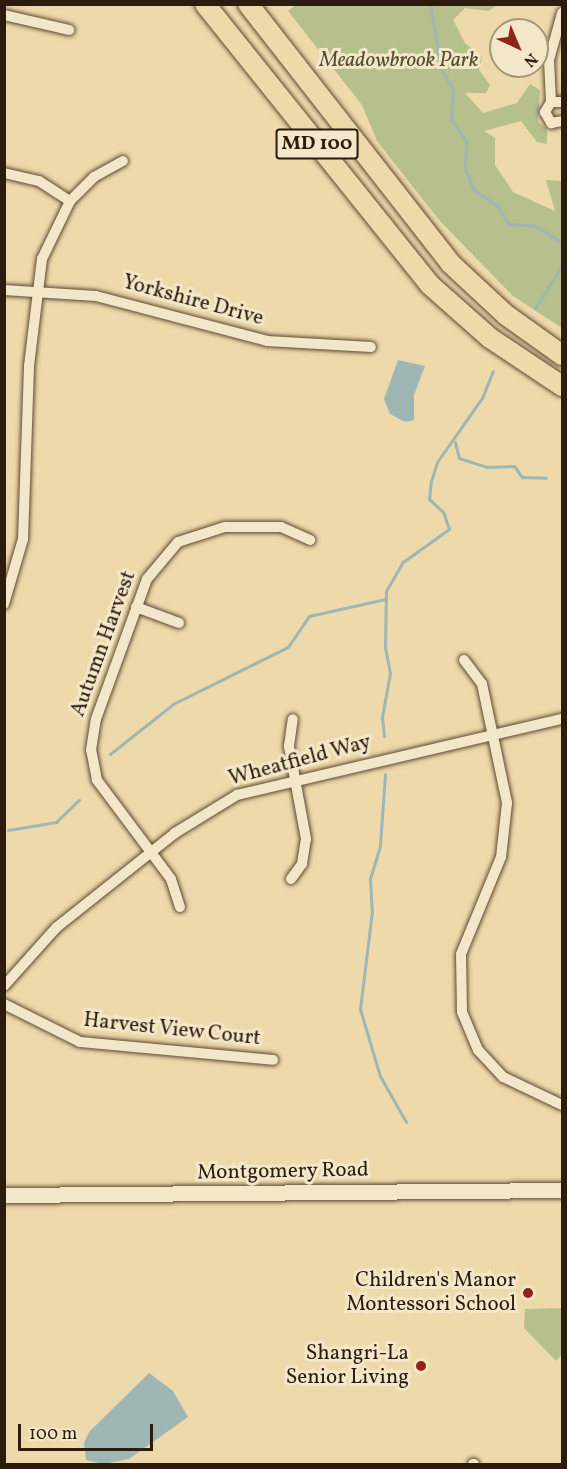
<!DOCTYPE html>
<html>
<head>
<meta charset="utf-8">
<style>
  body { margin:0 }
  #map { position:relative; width:567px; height:1469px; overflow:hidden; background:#eed9ab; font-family:Vollkorn,serif }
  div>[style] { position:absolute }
  .green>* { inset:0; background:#b5c08c }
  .water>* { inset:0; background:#9eb7b5 }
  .stream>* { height:3px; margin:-1.5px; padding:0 1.5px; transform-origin:1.5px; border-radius:1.5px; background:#9eb7b5 }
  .roads { filter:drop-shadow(0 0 2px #5d4a34) drop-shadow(0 0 2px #5d4a34) }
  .street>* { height:10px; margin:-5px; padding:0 5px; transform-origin:5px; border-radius:5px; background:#f4e6c8 }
  .secondary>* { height:15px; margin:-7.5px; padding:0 7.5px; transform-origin:7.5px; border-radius:7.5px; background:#f4e6c8 }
  .highway>* { height:20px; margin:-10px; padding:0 10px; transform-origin:10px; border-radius:10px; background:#eed9ab }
  .dots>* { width:16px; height:16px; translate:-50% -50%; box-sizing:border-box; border:3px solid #f4e6c8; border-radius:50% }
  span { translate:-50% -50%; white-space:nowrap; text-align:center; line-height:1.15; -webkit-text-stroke:6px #f4e6c8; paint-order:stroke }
  .shield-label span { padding:2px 4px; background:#f4e6c8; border:2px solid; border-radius:4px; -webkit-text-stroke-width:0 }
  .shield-label { font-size:20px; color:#2d1b0d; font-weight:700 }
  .park-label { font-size:21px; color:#564d33; font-style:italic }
  .street-label { font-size:21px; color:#2d1b0d }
  .poi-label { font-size:21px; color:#2d1b0d }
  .right { translate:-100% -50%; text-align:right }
  .frame { position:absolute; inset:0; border:6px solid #2d1b0d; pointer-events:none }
  .north { position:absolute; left:489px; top:18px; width:60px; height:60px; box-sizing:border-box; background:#f4e6c8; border:2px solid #a4957d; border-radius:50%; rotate:136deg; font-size:16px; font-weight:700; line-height:24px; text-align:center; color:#2d1b0d }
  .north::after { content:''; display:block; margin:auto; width:21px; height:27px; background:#8f2418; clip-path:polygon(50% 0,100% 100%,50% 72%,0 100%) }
  .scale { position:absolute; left:18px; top:1424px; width:135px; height:27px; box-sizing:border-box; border:3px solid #2d1b0d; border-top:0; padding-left:8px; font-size:18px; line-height:21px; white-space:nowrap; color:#2d1b0d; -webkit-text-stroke:4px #f4e6c8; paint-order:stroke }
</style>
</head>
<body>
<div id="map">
  <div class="green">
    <i style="clip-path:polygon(297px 4px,497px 5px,489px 11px,465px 8px,453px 20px,465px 43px,482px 57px,479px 70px,490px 85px,486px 93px,465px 93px,483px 113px,517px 103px,530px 84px,540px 90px,538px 122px,547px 129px,547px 144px,537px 142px,521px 121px,484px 131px,495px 138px,495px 165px,513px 192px,555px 211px,546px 180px,562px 181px,562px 328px,513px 296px,439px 220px,377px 141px,362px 105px,288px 11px)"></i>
    <i style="clip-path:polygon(562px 1308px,562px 1354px,556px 1361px,524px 1328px,525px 1309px)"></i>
  </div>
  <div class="water">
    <i style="clip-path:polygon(398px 360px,425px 366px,414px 395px,414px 420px,405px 422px,390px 414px,384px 399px)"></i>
    <i style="clip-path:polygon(149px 1373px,173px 1391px,188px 1417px,129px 1459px,103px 1464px,86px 1460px,84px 1443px,89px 1432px)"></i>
  </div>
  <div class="stream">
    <i style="left:430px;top:4px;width:68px;rotate:79.8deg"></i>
    <i style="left:442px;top:71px;width:22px;rotate:60deg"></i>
    <i style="left:453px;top:90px;width:29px;rotate:94deg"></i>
    <i style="left:451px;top:119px;width:27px;rotate:56deg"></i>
    <i style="left:466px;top:141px;width:28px;rotate:92deg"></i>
    <i style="left:465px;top:169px;width:23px;rotate:67deg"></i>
    <i style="left:474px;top:190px;width:29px;rotate:34deg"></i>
    <i style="left:498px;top:206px;width:21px;rotate:59deg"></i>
    <i style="left:509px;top:224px;width:26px;rotate:4deg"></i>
    <i style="left:535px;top:226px;width:31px;rotate:31deg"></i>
    <i style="left:535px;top:308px;width:50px;rotate:-57.3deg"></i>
    <i style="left:455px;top:442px;width:16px;rotate:76deg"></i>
    <i style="left:459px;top:458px;width:28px;rotate:18deg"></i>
    <i style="left:486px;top:467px;width:28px;rotate:-2deg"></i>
    <i style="left:514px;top:466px;width:14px;rotate:54deg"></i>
    <i style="left:522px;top:477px;width:24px;rotate:2deg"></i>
    <i style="left:384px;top:736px;width:19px;rotate:-96deg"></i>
    <i style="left:382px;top:717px;width:45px;rotate:-79.7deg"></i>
    <i style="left:390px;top:673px;width:26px;rotate:-101deg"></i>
    <i style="left:385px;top:647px;width:56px;rotate:-89deg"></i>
    <i style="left:386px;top:591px;width:34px;rotate:-60deg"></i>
    <i style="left:403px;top:562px;width:57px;rotate:-35.7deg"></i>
    <i style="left:449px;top:529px;width:18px;rotate:-109deg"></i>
    <i style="left:443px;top:512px;width:19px;rotate:-137deg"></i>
    <i style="left:429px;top:499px;width:18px;rotate:-84deg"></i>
    <i style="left:431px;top:481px;width:20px;rotate:-72deg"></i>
    <i style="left:437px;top:462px;width:78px;rotate:-54.9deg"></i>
    <i style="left:482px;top:398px;width:29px;rotate:-68deg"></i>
    <i style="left:110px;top:754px;width:80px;rotate:-38.4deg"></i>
    <i style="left:173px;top:704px;width:128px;rotate:-26.4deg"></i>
    <i style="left:288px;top:647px;width:37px;rotate:-56deg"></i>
    <i style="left:309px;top:616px;width:78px;rotate:-12.6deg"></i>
    <i style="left:385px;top:774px;width:72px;rotate:94deg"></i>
    <i style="left:380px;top:846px;width:34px;rotate:107deg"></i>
    <i style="left:370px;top:878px;width:33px;rotate:87deg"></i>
    <i style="left:372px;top:911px;width:99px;rotate:97deg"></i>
    <i style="left:360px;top:1009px;width:70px;rotate:73.4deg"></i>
    <i style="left:380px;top:1076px;width:53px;rotate:60.5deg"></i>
    <i style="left:8px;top:830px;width:49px;rotate:-9.5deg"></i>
    <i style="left:56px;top:822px;width:32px;rotate:-44deg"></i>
  </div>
  <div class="roads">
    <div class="street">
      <i style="left:4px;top:15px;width:67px;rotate:13deg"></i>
      <i style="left:551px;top:102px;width:42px;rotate:-92.7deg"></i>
      <i style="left:549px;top:60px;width:49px;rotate:-74.5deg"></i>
      <i style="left:562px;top:102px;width:11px;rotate:180deg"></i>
      <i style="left:551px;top:102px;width:12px;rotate:121deg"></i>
      <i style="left:545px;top:112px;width:13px;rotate:61deg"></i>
      <i style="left:551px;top:123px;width:11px;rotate:-10deg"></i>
      <i style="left:4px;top:173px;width:36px;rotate:13deg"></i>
      <i style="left:39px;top:181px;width:37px;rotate:33deg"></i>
      <i style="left:4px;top:290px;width:92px;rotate:3.7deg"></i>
      <i style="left:96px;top:296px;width:177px;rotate:14.7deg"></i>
      <i style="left:267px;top:341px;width:104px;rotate:3.3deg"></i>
      <i style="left:4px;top:604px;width:68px;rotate:-73.7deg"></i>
      <i style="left:23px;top:539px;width:173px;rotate:-88deg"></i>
      <i style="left:29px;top:366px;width:108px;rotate:-83.1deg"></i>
      <i style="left:42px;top:259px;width:64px;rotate:-64.2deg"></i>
      <i style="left:70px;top:201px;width:34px;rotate:-45deg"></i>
      <i style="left:94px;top:177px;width:33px;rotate:-29deg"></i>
      <i style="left:136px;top:607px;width:46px;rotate:20.4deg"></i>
      <i style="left:464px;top:660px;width:30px;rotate:53deg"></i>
      <i style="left:482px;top:684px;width:122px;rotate:78.1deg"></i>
      <i style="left:507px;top:803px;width:54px;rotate:96.3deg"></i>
      <i style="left:501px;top:857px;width:105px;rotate:112.4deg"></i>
      <i style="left:461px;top:954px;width:58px;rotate:89deg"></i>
      <i style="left:462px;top:1012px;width:41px;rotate:67.2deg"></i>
      <i style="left:478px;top:1050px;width:37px;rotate:47deg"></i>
      <i style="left:503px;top:1077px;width:65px;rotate:25.4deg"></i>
      <i style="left:291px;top:879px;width:19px;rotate:-54deg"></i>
      <i style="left:302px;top:864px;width:25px;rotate:-81deg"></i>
      <i style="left:306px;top:839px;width:95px;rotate:-100.4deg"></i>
      <i style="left:289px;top:746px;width:27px;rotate:-82deg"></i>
      <i style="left:180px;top:907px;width:29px;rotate:-108deg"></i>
      <i style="left:171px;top:879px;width:124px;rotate:-126.8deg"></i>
      <i style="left:97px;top:780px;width:31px;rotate:-101deg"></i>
      <i style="left:91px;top:750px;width:31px;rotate:-81deg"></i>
      <i style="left:96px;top:719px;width:149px;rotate:-70deg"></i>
      <i style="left:147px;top:579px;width:48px;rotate:-50deg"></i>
      <i style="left:178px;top:542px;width:49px;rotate:-17.7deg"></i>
      <i style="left:225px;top:527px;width:56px"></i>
      <i style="left:281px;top:527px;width:32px;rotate:24deg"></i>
      <i style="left:4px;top:986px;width:79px;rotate:-48.1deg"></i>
      <i style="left:57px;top:927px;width:151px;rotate:-38.5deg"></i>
      <i style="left:175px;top:833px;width:73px;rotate:-31.5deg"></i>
      <i style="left:237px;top:795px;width:334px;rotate:-13.2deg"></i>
      <i style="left:4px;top:1004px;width:85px;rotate:26.6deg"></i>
      <i style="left:80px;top:1042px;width:194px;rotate:5.3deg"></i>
      <i style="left:473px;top:1464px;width:1px"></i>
    </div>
    <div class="secondary">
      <i style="left:4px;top:1195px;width:558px;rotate:-0.51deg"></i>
    </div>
    <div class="highway">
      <i style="left:205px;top:4px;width:359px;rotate:51.3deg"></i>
      <i style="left:429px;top:284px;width:81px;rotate:41.5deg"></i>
      <i style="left:490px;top:338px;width:87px;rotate:33.7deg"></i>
      <i style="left:248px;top:4px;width:328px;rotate:52deg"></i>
      <i style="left:450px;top:263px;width:76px;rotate:42.9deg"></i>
      <i style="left:506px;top:315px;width:69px;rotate:35.5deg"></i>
    </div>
  </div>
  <div class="dots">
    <i style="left:528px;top:1293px;background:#8f2418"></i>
    <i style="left:421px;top:1366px;background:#8f2418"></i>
  </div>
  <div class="shield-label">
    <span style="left:317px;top:144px">MD 100</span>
  </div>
  <div class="park-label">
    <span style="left:399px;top:61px">Meadowbrook Park</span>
  </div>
  <div class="street-label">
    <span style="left:193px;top:301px;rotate:15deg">Yorkshire Drive</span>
    <span style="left:104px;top:644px;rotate:-70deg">Autumn Harvest</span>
    <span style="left:300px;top:761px;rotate:-15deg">Wheatfield Way</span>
    <span style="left:172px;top:1030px;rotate:6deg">Harvest View Court</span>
    <span style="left:283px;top:1172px;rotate:-1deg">Montgomery Road</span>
  </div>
  <div class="poi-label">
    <span class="right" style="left:516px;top:1293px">Children's Manor<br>Montessori School</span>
    <span class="right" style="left:409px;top:1366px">Shangri-La<br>Senior Living</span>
  </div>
  <div class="frame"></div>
  <div class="north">N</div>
  <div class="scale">100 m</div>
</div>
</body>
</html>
